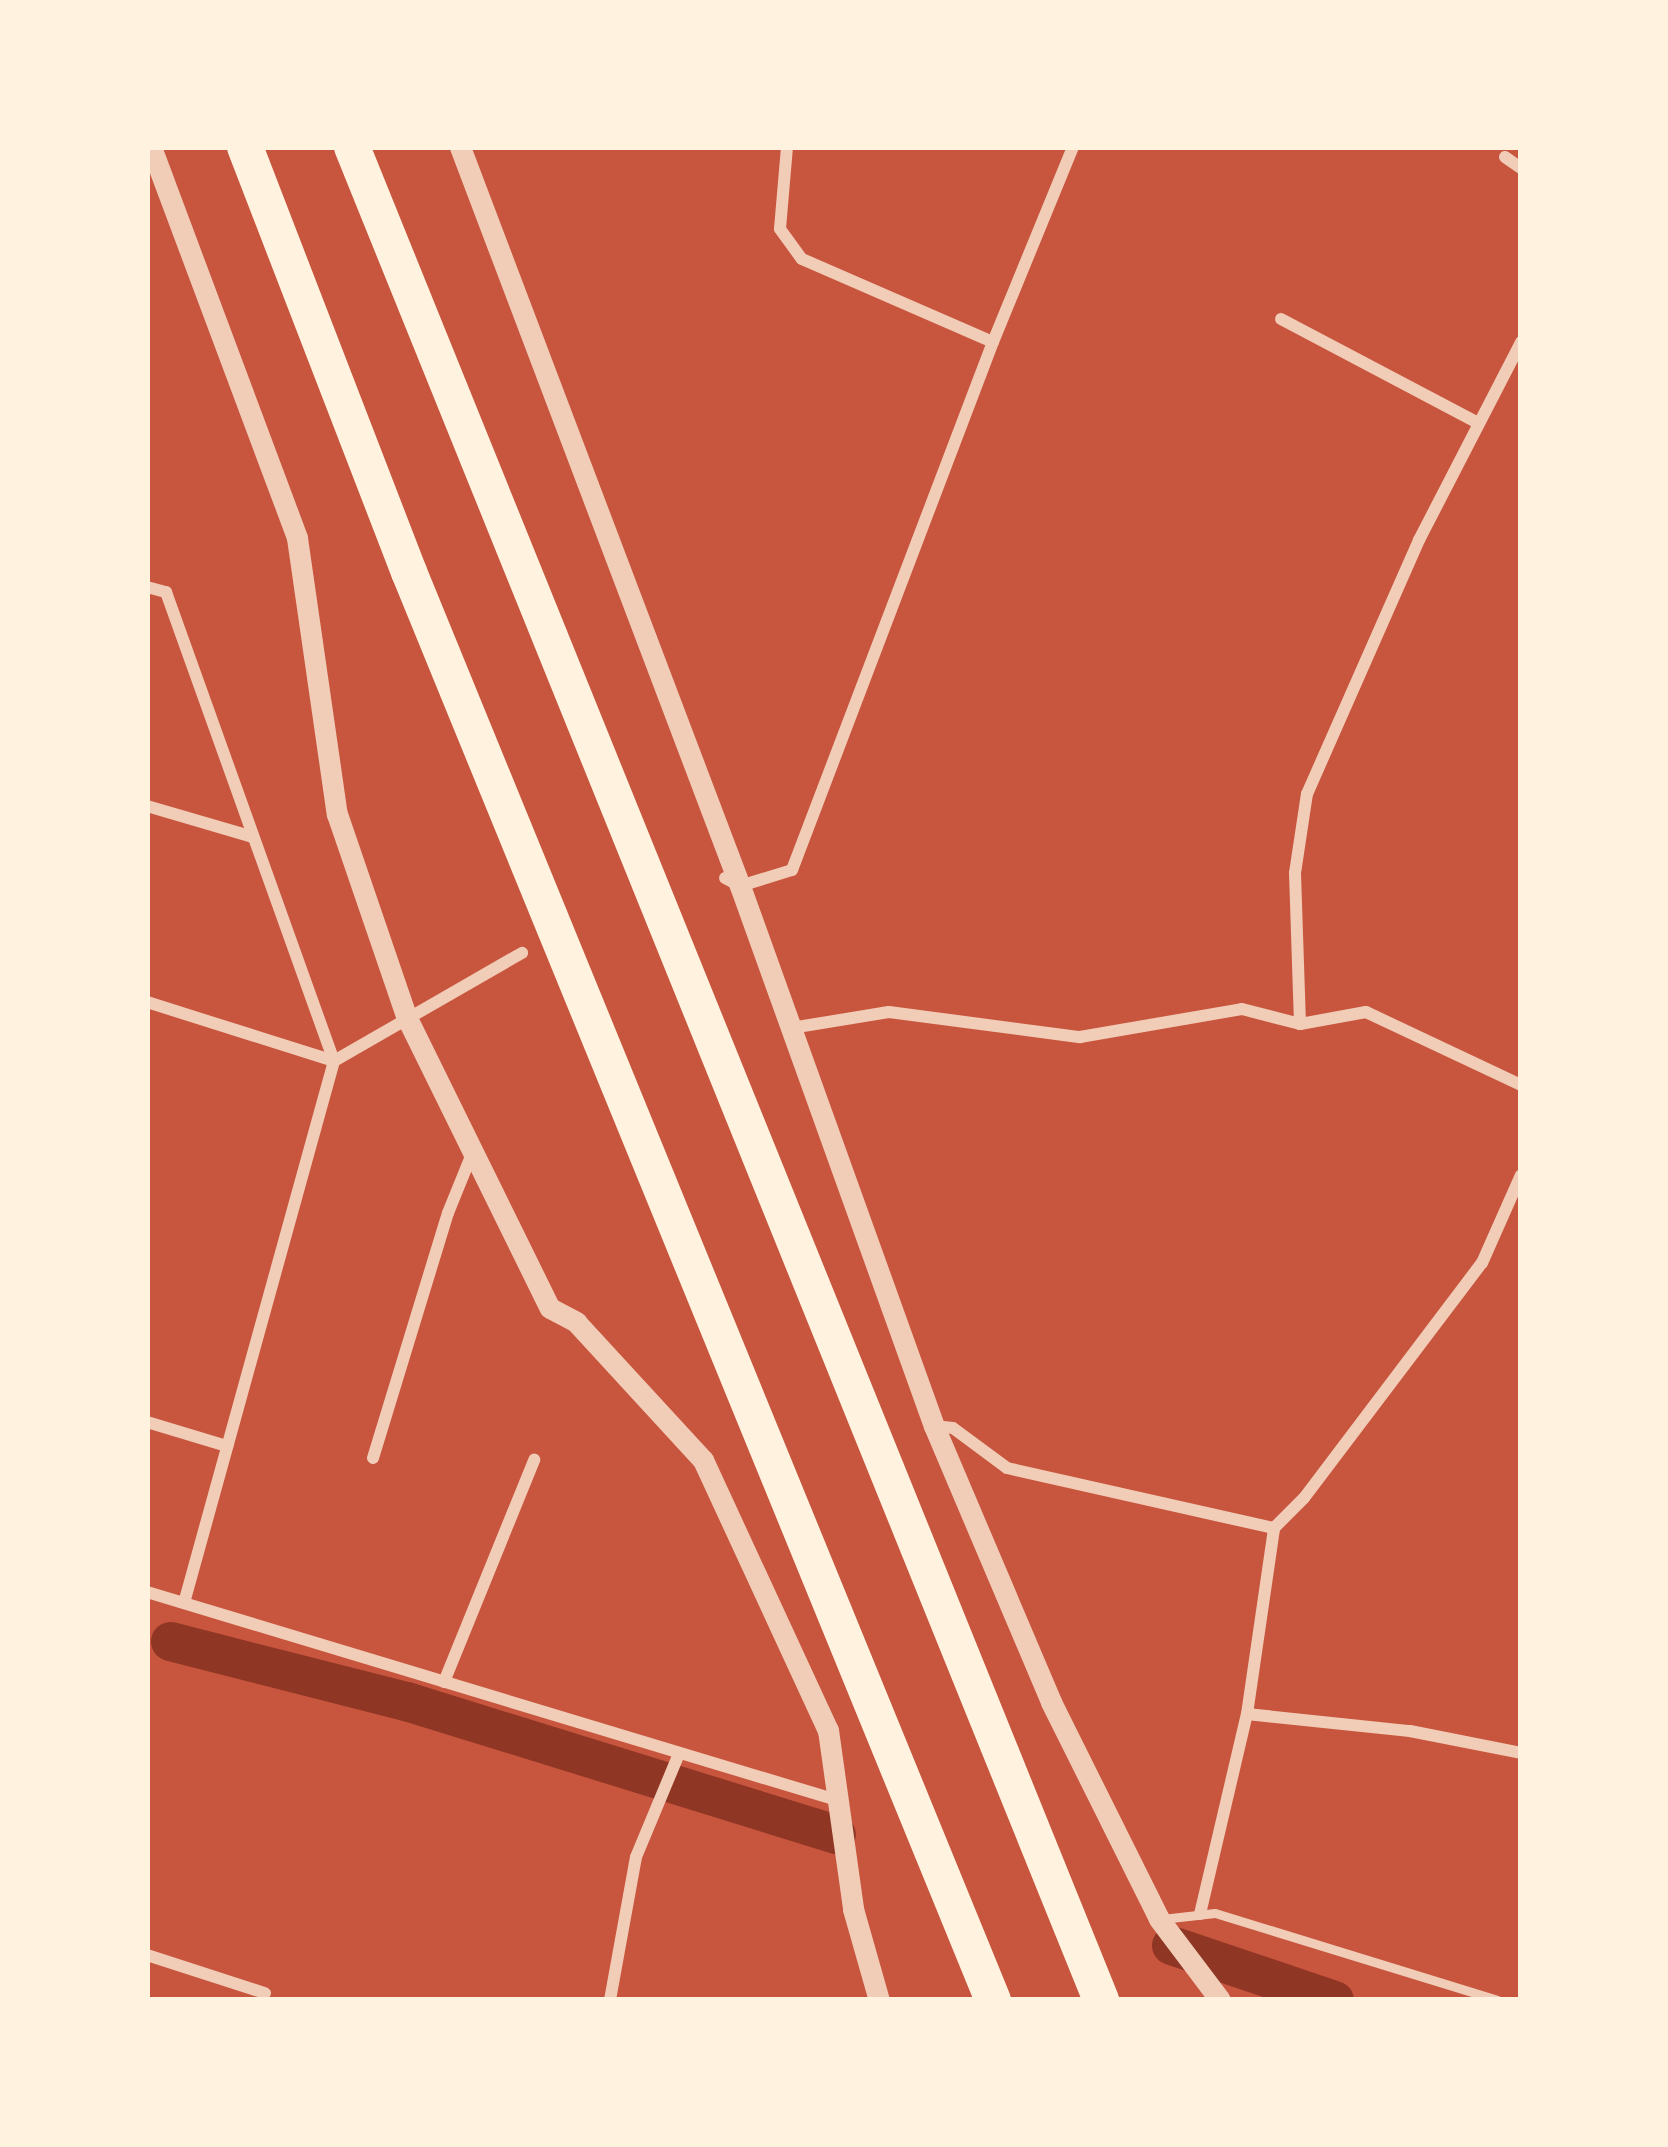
<!DOCTYPE html>
<html>
<head>
<meta charset="utf-8">
<style>
  body { margin:0 }
  #map { position:relative; width:1668px; height:2147px; overflow:hidden; background:#c8553d; font-family:"Fira Sans Condensed",sans-serif }
  div>[style] { position:absolute }
  .canal>* { height:39px; margin:-19.5px; padding:0 19.5px; transform-origin:19.5px; border-radius:19.5px; background:#8f3625 }
  .service>* { height:9px; margin:-4.5px; padding:0 4.5px; transform-origin:4.5px; border-radius:4.5px; background:#f1ccb7 }
  .minor>* { height:12px; margin:-6px; padding:0 6px; transform-origin:6px; border-radius:6px; background:#f1ccb7 }
  .tertiary>* { height:21px; margin:-10.5px; padding:0 10.5px; transform-origin:10.5px; border-radius:10.5px; background:#f1ccb7 }
  .motorway>* { height:36px; margin:-18px; padding:0 18px; transform-origin:18px; border-radius:18px; background:#fff3e0 }
  span { translate:-50% -50%; white-space:nowrap; text-align:center; line-height:1.15; -webkit-text-stroke:9px #fff3e0; paint-order:stroke }
  .frame { position:absolute; inset:0; border:150px solid #fff3e0; pointer-events:none }
</style>
</head>
<body>
<div id="map">
  <div class="canal">
    <i style="left:170px;top:1641px;width:244px;rotate:14.3deg"></i>
    <i style="left:406px;top:1701px;width:450px;rotate:17.2deg"></i>
    <i style="left:1171px;top:1945px;width:172px;rotate:18.6deg"></i>
  </div>
  <div class="service">
    <i style="left:1162px;top:1919px;width:53px;rotate:-6.5deg"></i>
    <i style="left:1215px;top:1913px;width:295px;rotate:17.1deg"></i>
  </div>
  <div class="minor">
    <i style="left:787px;top:147px;width:82px;rotate:94.9deg"></i>
    <i style="left:780px;top:229px;width:37px;rotate:54deg"></i>
    <i style="left:802px;top:259px;width:208px;rotate:23.5deg"></i>
    <i style="left:1505px;top:157px;width:19px;rotate:35deg"></i>
    <i style="left:1281px;top:319px;width:221px;rotate:27.8deg"></i>
    <i style="left:147px;top:587px;width:20px;rotate:15deg"></i>
    <i style="left:166px;top:592px;width:498px;rotate:70.3deg"></i>
    <i style="left:334px;top:1061px;width:196px;rotate:-162.5deg"></i>
    <i style="left:147px;top:806px;width:110px;rotate:16.3deg"></i>
    <i style="left:725px;top:878px;width:17px;rotate:28deg"></i>
    <i style="left:740px;top:886px;width:54px;rotate:-17.1deg"></i>
    <i style="left:792px;top:870px;width:565px;rotate:-69.16deg"></i>
    <i style="left:993px;top:342px;width:211px;rotate:-67.7deg"></i>
    <i style="left:1300px;top:1024px;width:151px;rotate:-91.9deg"></i>
    <i style="left:1295px;top:873px;width:80px;rotate:-81.4deg"></i>
    <i style="left:1307px;top:794px;width:278px;rotate:-66.2deg"></i>
    <i style="left:1419px;top:540px;width:223px;rotate:-62.7deg"></i>
    <i style="left:791px;top:1028px;width:99px;rotate:-9.3deg"></i>
    <i style="left:889px;top:1012px;width:193px;rotate:7.5deg"></i>
    <i style="left:1080px;top:1037px;width:164px;rotate:-9.8deg"></i>
    <i style="left:1242px;top:1009px;width:60px;rotate:14.5deg"></i>
    <i style="left:1300px;top:1024px;width:67px;rotate:-10.3deg"></i>
    <i style="left:1366px;top:1012px;width:171px;rotate:25.2deg"></i>
    <i style="left:147px;top:1422px;width:84px;rotate:16.7deg"></i>
    <i style="left:934px;top:1426px;width:19px;rotate:6deg"></i>
    <i style="left:953px;top:1428px;width:67px;rotate:36.5deg"></i>
    <i style="left:1007px;top:1468px;width:274px;rotate:12.7deg"></i>
    <i style="left:1274px;top:1528px;width:42px;rotate:-45deg"></i>
    <i style="left:1304px;top:1498px;width:295px;rotate:-52.9deg"></i>
    <i style="left:1482px;top:1263px;width:96px;rotate:-66.1deg"></i>
    <i style="left:373px;top:1458px;width:256px;rotate:-73deg"></i>
    <i style="left:448px;top:1213px;width:67px;rotate:-68deg"></i>
    <i style="left:147px;top:1592px;width:717px;rotate:16.79deg"></i>
    <i style="left:184px;top:1603px;width:562px;rotate:-74.53deg"></i>
    <i style="left:334px;top:1061px;width:217px;rotate:-29.9deg"></i>
    <i style="left:444px;top:1682px;width:240px;rotate:-67.9deg"></i>
    <i style="left:1247px;top:1714px;width:188px;rotate:-81.7deg"></i>
    <i style="left:1200px;top:1914px;width:205px;rotate:-76.8deg"></i>
    <i style="left:1247px;top:1714px;width:164px;rotate:6deg"></i>
    <i style="left:1410px;top:1731px;width:113px;rotate:11.2deg"></i>
    <i style="left:147px;top:1955px;width:124px;rotate:17.9deg"></i>
    <i style="left:610px;top:2000px;width:145px;rotate:-79.7deg"></i>
    <i style="left:636px;top:1857px;width:109px;rotate:-67.4deg"></i>
  </div>
  <div class="tertiary">
    <i style="left:151px;top:147px;width:417px;rotate:69.5deg"></i>
    <i style="left:297px;top:538px;width:279px;rotate:81.8deg"></i>
    <i style="left:337px;top:814px;width:216px;rotate:71.1deg"></i>
    <i style="left:407px;top:1018px;width:323px;rotate:63.8deg"></i>
    <i style="left:550px;top:1308px;width:30px;rotate:28deg"></i>
    <i style="left:576px;top:1322px;width:188px;rotate:47.4deg"></i>
    <i style="left:703px;top:1460px;width:298px;rotate:65.2deg"></i>
    <i style="left:828px;top:1730px;width:181px;rotate:82deg"></i>
    <i style="left:853px;top:1909px;width:95px;rotate:74.1deg"></i>
    <i style="left:460px;top:147px;width:790px;rotate:69.25deg"></i>
    <i style="left:740px;top:886px;width:574px;rotate:70.24deg"></i>
    <i style="left:934px;top:1426px;width:300px;rotate:67deg"></i>
    <i style="left:1051px;top:1702px;width:242px;rotate:63.5deg"></i>
    <i style="left:1159px;top:1919px;width:101px;rotate:53deg"></i>
  </div>
  <div class="motorway">
    <i style="left:245px;top:147px;width:456px;rotate:68.9deg"></i>
    <i style="left:409px;top:572px;width:1543px;rotate:67.76deg"></i>
    <i style="left:352px;top:147px;width:1999px;rotate:67.99deg"></i>
  </div>
  <div class="frame"></div>
</div>
</body>
</html>
